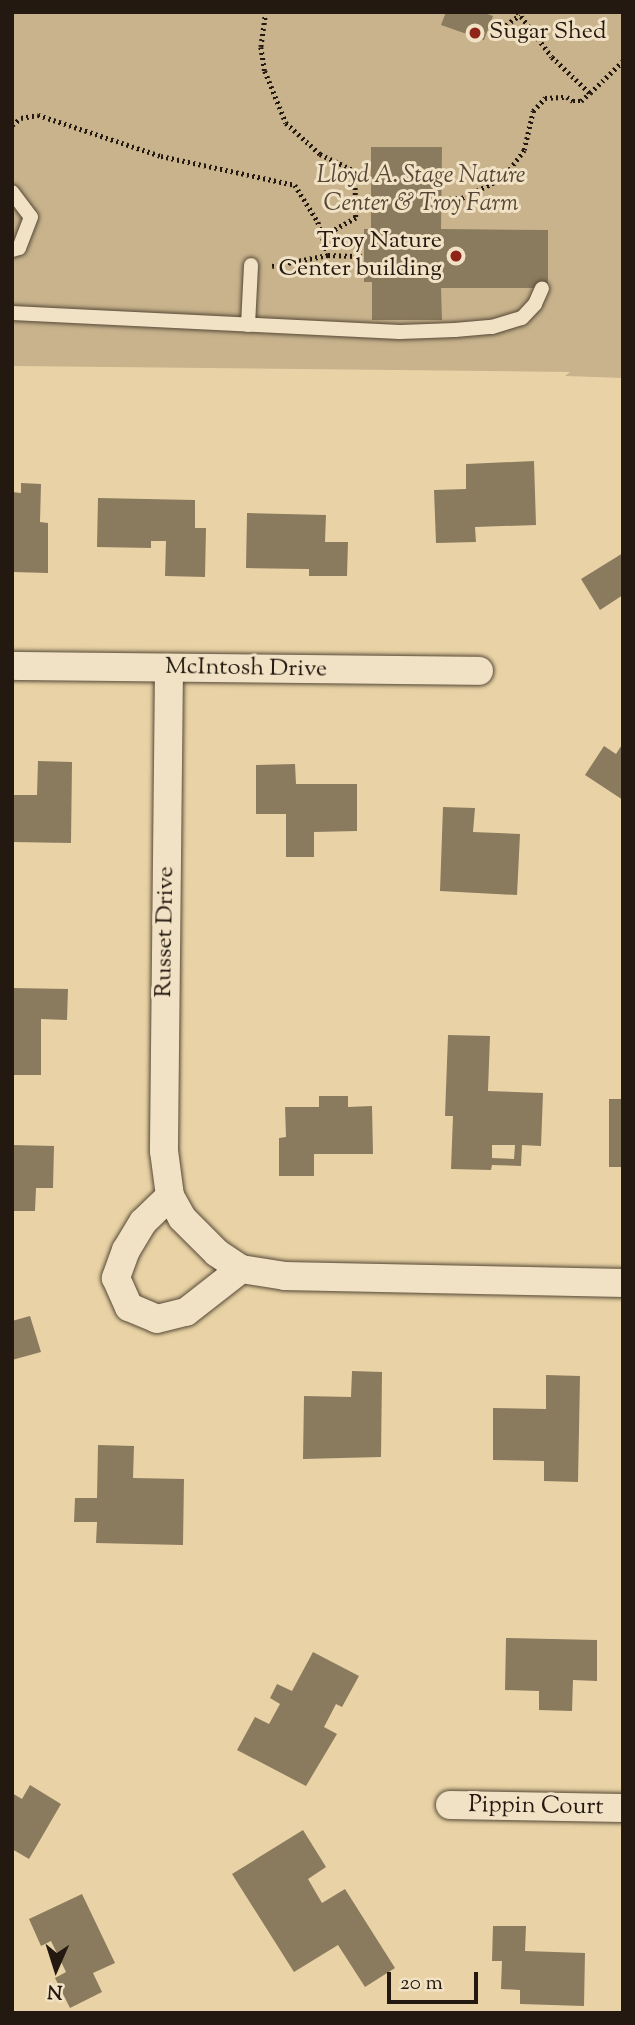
<!DOCTYPE html>
<html>
<head>
<meta charset="utf-8">
<style>
  body { margin:0 }
  #map { position:relative; width:635px; height:2025px; overflow:hidden; background:#e9d3a6; font-family:"Sorts Mill Goudy",serif }
  div>[style] { position:absolute }
  .green>* { inset:0; background:#c8b38d }
  .building>* { inset:0; background:#8a7a5e; transform-origin:0 0 }
  .path>* { height:4.5px; margin-top:-2.25px; transform-origin:0; background:repeating-linear-gradient(90deg,#241911 0 2px,transparent 0 5.5px) }
  .roads { filter:drop-shadow(0 0 2px #554836) drop-shadow(0 0 2px #554836) }
  .service>* { height:14px; margin:-7px; padding:0 7px; transform-origin:7px; border-radius:7px; background:#f1e2c5 }
  .minor>* { height:28px; margin:-14px; padding:0 14px; transform-origin:14px; border-radius:14px; background:#f1e2c5 }
  .dots>* { width:19px; height:19px; translate:-50% -50%; box-sizing:border-box; border:4px solid #f1e2c5; border-radius:50% }
  span { translate:-50% -50%; white-space:nowrap; text-align:center; line-height:1.15; -webkit-text-stroke:6px #f1e2c5; paint-order:stroke }
  .poi-label { font-size:24px; color:#241911 }
  .left { translate:0 -50%; text-align:left }
  .right { translate:-100% -50%; text-align:right }
  .park-label { font-size:24px; color:#554736; font-style:italic }
  .street-label { font-size:24px; color:#241911 }
  .frame { position:absolute; inset:0; border:14px solid #241911; pointer-events:none }
  .north { position:absolute; left:21px; top:1934px; width:70px; height:70px; -webkit-text-stroke:5px #f1e2c5; paint-order:stroke; rotate:183deg; font-size:19px; font-weight:700; line-height:28px; text-align:center; color:#241911 }
  .north::after { content:''; display:block; margin:auto; width:24px; height:32px; background:#241911; clip-path:polygon(50% 0,100% 100%,50% 72%,0 100%) }
  .scale { position:absolute; left:387px; top:1972px; width:91px; height:32px; box-sizing:border-box; border:4px solid #241911; border-top:0; padding-left:9px; font-size:21px; line-height:24px; white-space:nowrap; color:#241911; -webkit-text-stroke:5px #f1e2c5; paint-order:stroke }
</style>
</head>
<body>
<div id="map">
  <div class="green">
    <i style="clip-path:polygon(12px 12px,623px 12px,623px 378px,565px 376px,570px 372px,12px 366px)"></i>
  </div>
  <div class="building">
    <i style="clip-path:polygon(446px 12px,482px 12px,493px 16px,484px 40px,441px 25px)"></i>
    <i style="clip-path:polygon(371px 147px,442px 147px,441px 229px,548px 230px,548px 288px,441px 288px,442px 320px,372px 320px,372px 282px,364px 282px,364px 229px,371px 229px)"></i>
    <i style="clip-path:polygon(534px 461px,536px 525px,475px 527px,476px 542px,436px 543px,434px 490px,466px 489px,466px 464px)"></i>
    <i style="clip-path:polygon(21px 483px,41px 484px,40px 522px,48px 523px,48px 573px,12px 572px,12px 492px,21px 493px)"></i>
    <i style="clip-path:polygon(98px 498px,195px 500px,195px 528px,206px 528px,205px 577px,165px 576px,166px 541px,151px 541px,151px 548px,97px 547px)"></i>
    <i style="clip-path:polygon(247px 513px,326px 515px,325px 542px,348px 542px,347px 576px,309px 576px,309px 569px,246px 568px)"></i>
    <i style="clip-path:polygon(623px 553px,623px 595px,600px 610px,581px 579px)"></i>
    <i style="clip-path:polygon(623px 743px,623px 800px,585px 775px,604px 746px,616px 754px)"></i>
    <i style="clip-path:polygon(38px 761px,72px 762px,71px 843px,12px 842px,12px 795px,37px 795px)"></i>
    <i style="clip-path:polygon(295px 764px,296px 784px,357px 784px,357px 831px,314px 832px,314px 857px,286px 857px,286px 814px,256px 814px,256px 765px)"></i>
    <i style="clip-path:polygon(443px 807px,475px 808px,473px 832px,520px 834px,517px 895px,440px 891px)"></i>
    <i style="clip-path:polygon(12px 988px,68px 989px,67px 1020px,41px 1019px,41px 1075px,12px 1075px)"></i>
    <i style="clip-path:polygon(evenodd,448px 1035px,490px 1036px,488px 1091px,543px 1093px,541px 1146px,522px 1145px,521px 1166px,492px 1165px,491px 1170px,451px 1169px,453px 1116px,445px 1116px,448px 1035px,492px 1145px,515px 1145px,514px 1159px,492px 1158px,492px 1145px)"></i>
    <i style="clip-path:polygon(319px 1096px,348px 1096px,348px 1107px,372px 1106px,373px 1154px,314px 1154px,314px 1176px,279px 1176px,279px 1138px,286px 1137px,285px 1107px,319px 1107px)"></i>
    <i style="left:609px;top:1099px;width:14px;height:68px"></i>
    <i style="clip-path:polygon(12px 1145px,54px 1146px,53px 1188px,36px 1188px,35px 1211px,12px 1211px)"></i>
    <i style="clip-path:polygon(30px 1316px,41px 1352px,12px 1360px,12px 1321px)"></i>
    <i style="clip-path:polygon(352px 1371px,382px 1372px,381px 1457px,303px 1459px,304px 1396px,351px 1397px)"></i>
    <i style="clip-path:polygon(546px 1375px,580px 1376px,578px 1482px,544px 1481px,544px 1461px,493px 1460px,493px 1408px,546px 1409px)"></i>
    <i style="clip-path:polygon(98px 1445px,134px 1446px,133px 1478px,184px 1479px,183px 1545px,96px 1543px,97px 1522px,74px 1522px,75px 1498px,97px 1498px)"></i>
    <i style="clip-path:polygon(506px 1638px,597px 1640px,597px 1681px,573px 1680px,572px 1711px,539px 1710px,539px 1691px,505px 1690px)"></i>
    <i style="clip-path:polygon(313px 1652px,359px 1676px,342px 1707px,336px 1704px,324px 1727px,337px 1734px,306px 1786px,237px 1750px,255px 1717px,269px 1724px,280px 1704px,270px 1698px,277px 1684px,292px 1691px)"></i>
    <i style="clip-path:polygon(30px 1785px,61px 1804px,29px 1859px,12px 1849px,12px 1793px,22px 1799px)"></i>
    <i style="clip-path:polygon(303px 1830px,326px 1867px,308px 1879px,322px 1903px,345px 1889px,395px 1968px,365px 1987px,338px 1945px,294px 1972px,232px 1874px)"></i>
    <i style="clip-path:polygon(82px 1894px,115px 1963px,93px 1973px,102px 1992px,70px 2008px,55px 1978px,66px 1972px,51px 1941px,41px 1946px,29px 1919px)"></i>
    <i style="clip-path:polygon(493px 1926px,526px 1926px,525px 1951px,585px 1953px,584px 2006px,520px 2004px,520px 1990px,501px 1989px,502px 1961px,492px 1961px)"></i>
  </div>
  <div class="path">
    <i style="left:266px;top:12px;width:35px;rotate:98deg"></i>
    <i style="left:261px;top:47px;width:24px;rotate:81deg"></i>
    <i style="left:265px;top:71px;width:56px;rotate:68deg"></i>
    <i style="left:286px;top:123px;width:46px;rotate:42.4deg"></i>
    <i style="left:320px;top:154px;width:39px;rotate:26deg"></i>
    <i style="left:355px;top:171px;width:47px;rotate:88.8deg"></i>
    <i style="left:356px;top:218px;width:38px;rotate:151deg"></i>
    <i style="left:518px;top:12px;width:56px;rotate:52.9deg"></i>
    <i style="left:552px;top:57px;width:52px;rotate:43.5deg"></i>
    <i style="left:590px;top:93px;width:46px;rotate:-44.1deg"></i>
    <i style="left:491px;top:25px;width:15px"></i>
    <i style="left:506px;top:25px;width:17px;rotate:-36deg"></i>
    <i style="left:12px;top:125px;width:11px;rotate:-38deg"></i>
    <i style="left:21px;top:118px;width:17px;rotate:-10deg"></i>
    <i style="left:38px;top:115px;width:130px;rotate:18.4deg"></i>
    <i style="left:161px;top:156px;width:137px;rotate:12.2deg"></i>
    <i style="left:295px;top:185px;width:44px;rotate:58.1deg"></i>
    <i style="left:318px;top:222px;width:34px;rotate:73deg"></i>
    <i style="left:328px;top:255px;width:34px;rotate:2deg"></i>
    <i style="left:355px;top:171px;width:16px;rotate:4deg"></i>
    <i style="left:444px;top:199px;width:18px;rotate:-3deg"></i>
    <i style="left:462px;top:198px;width:46px;rotate:-26deg"></i>
    <i style="left:503px;top:178px;width:35px;rotate:-53deg"></i>
    <i style="left:524px;top:150px;width:40px;rotate:-77deg"></i>
    <i style="left:533px;top:111px;width:18px;rotate:-47deg"></i>
    <i style="left:545px;top:98px;width:22px;rotate:-3deg"></i>
    <i style="left:567px;top:97px;width:7px;rotate:34deg"></i>
    <i style="left:573px;top:101px;width:8px"></i>
    <i style="left:581px;top:101px;width:12px;rotate:-42deg"></i>
    <i style="left:356px;top:203px;width:15px;rotate:4deg"></i>
    <i style="left:272px;top:266px;width:57px;rotate:-11.1deg"></i>
  </div>
  <div class="roads">
    <div class="service">
      <i style="left:12px;top:192px;width:31px;rotate:53deg"></i>
      <i style="left:31px;top:217px;width:33px;rotate:111deg"></i>
      <i style="left:19px;top:248px;width:7px;rotate:164deg"></i>
      <i style="left:12px;top:313px;width:388px;rotate:2.8deg"></i>
      <i style="left:400px;top:332px;width:55px;rotate:-2.1deg"></i>
      <i style="left:455px;top:330px;width:37px;rotate:-5deg"></i>
      <i style="left:492px;top:327px;width:31px;rotate:-17deg"></i>
      <i style="left:522px;top:318px;width:19px;rotate:-47deg"></i>
      <i style="left:535px;top:304px;width:17px;rotate:-66deg"></i>
      <i style="left:248px;top:325px;width:60px;rotate:-87.1deg"></i>
    </div>
    <div class="minor">
      <i style="left:12px;top:666px;width:467px;rotate:0.6deg"></i>
      <i style="left:169px;top:668px;width:483px;rotate:90.6deg"></i>
      <i style="left:164px;top:1151px;width:45px;rotate:82.4deg"></i>
      <i style="left:170px;top:1196px;width:25px;rotate:61deg"></i>
      <i style="left:182px;top:1218px;width:49px;rotate:45deg"></i>
      <i style="left:217px;top:1253px;width:29px;rotate:34deg"></i>
      <i style="left:241px;top:1269px;width:45px;rotate:9deg"></i>
      <i style="left:285px;top:1276px;width:338px;rotate:1.2deg"></i>
      <i style="left:170px;top:1196px;width:37px;rotate:136deg"></i>
      <i style="left:143px;top:1222px;width:33px;rotate:121deg"></i>
      <i style="left:126px;top:1250px;width:30px;rotate:110deg"></i>
      <i style="left:116px;top:1278px;width:32px;rotate:66deg"></i>
      <i style="left:129px;top:1307px;width:30px;rotate:23deg"></i>
      <i style="left:157px;top:1319px;width:30px;rotate:-14deg"></i>
      <i style="left:186px;top:1312px;width:70px;rotate:-38deg"></i>
      <i style="left:450px;top:1805px;width:173px;rotate:1deg"></i>
    </div>
  </div>
  <div class="dots">
    <i style="left:475px;top:33px;background:#8f2418"></i>
    <i style="left:456px;top:256px;background:#8f2418"></i>
  </div>
  <div class="poi-label">
    <span class="left" style="left:489px;top:33px">Sugar Shed</span>
    <span class="right" style="left:442px;top:256px">Troy Nature<br>Center building</span>
  </div>
  <div class="park-label">
    <span style="left:421px;top:191px">Lloyd A. Stage Nature<br>Center &amp; Troy Farm</span>
  </div>
  <div class="street-label">
    <span style="left:246px;top:669px;rotate:1deg">McIntosh Drive</span>
    <span style="left:166px;top:932px;rotate:-89deg">Russet Drive</span>
    <span style="left:536px;top:1807px;rotate:1deg">Pippin Court</span>
  </div>
  <div class="frame"></div>
  <div class="north">N</div>
  <div class="scale">20 m</div>
</div>
</body>
</html>
